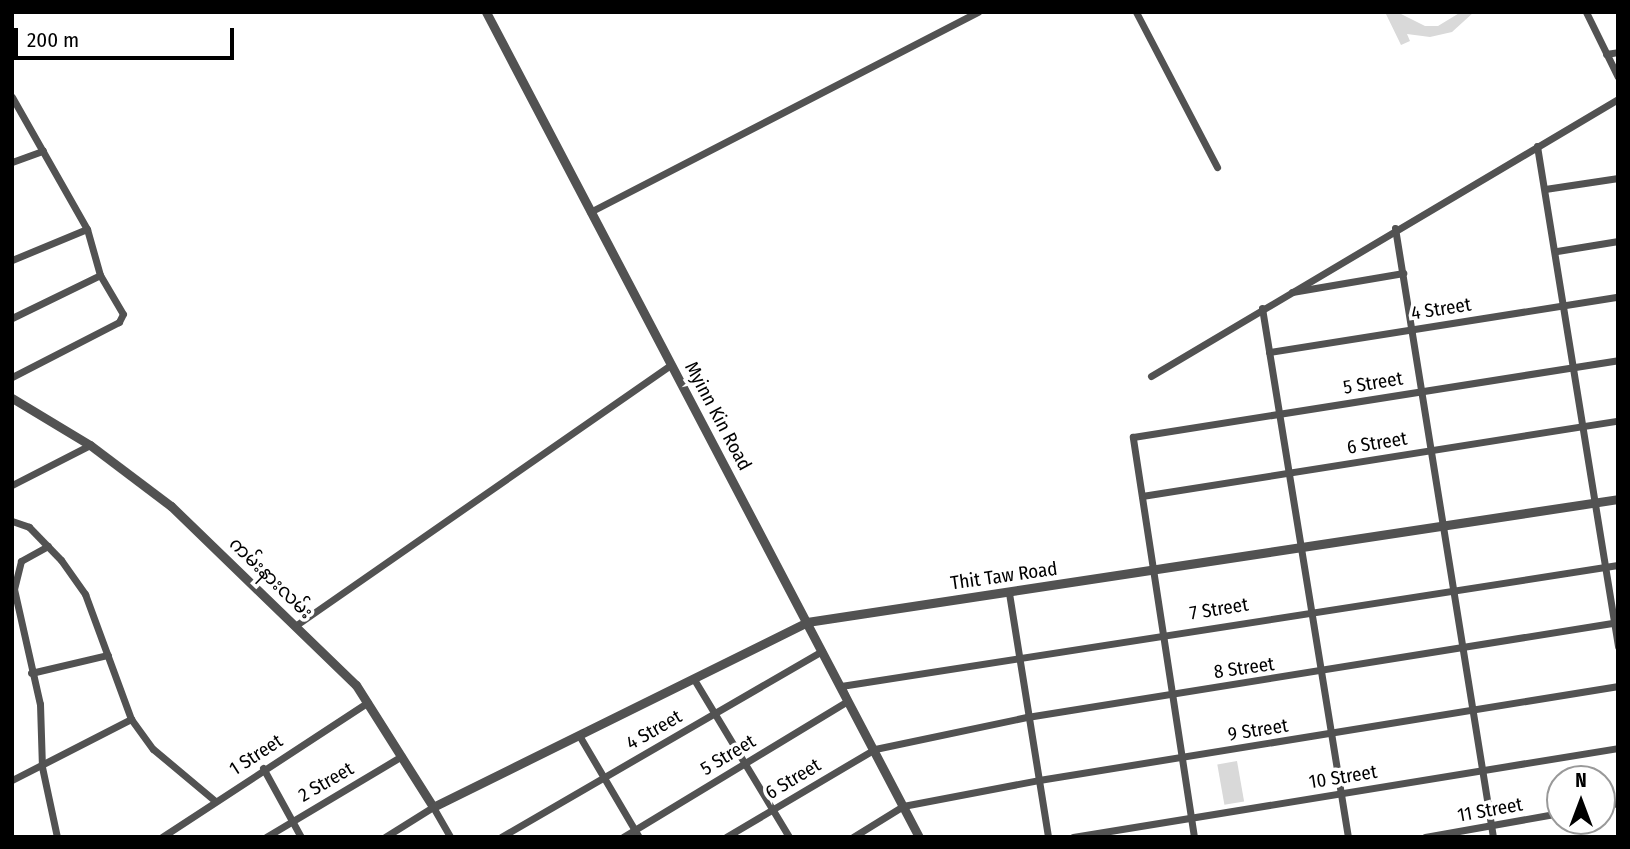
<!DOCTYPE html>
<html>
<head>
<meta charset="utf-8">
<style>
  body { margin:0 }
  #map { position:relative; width:1630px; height:849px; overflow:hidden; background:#fff; font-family:"Fira Sans Condensed","Noto Sans Myanmar",sans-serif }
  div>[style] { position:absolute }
  .green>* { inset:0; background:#d9d9d9; transform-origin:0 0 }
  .minor>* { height:7px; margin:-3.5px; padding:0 3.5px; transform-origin:3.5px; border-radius:3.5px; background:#525252 }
  .tertiary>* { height:9px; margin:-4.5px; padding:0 4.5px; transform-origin:4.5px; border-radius:4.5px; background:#525252 }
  span { translate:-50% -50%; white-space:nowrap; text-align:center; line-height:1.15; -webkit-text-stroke:7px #fff; paint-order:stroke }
  .street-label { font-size:19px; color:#000 }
  .frame { position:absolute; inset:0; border:14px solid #000; pointer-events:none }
  .north { position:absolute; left:1546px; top:765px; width:70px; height:70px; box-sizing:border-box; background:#fff; border:2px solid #999; border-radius:50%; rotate:0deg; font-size:19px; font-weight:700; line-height:28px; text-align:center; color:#000 }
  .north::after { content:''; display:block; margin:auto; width:24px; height:32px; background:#000; clip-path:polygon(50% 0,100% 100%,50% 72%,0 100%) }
  .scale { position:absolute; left:14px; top:28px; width:220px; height:32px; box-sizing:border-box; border:4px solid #000; border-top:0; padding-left:9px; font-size:21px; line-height:24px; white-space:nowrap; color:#000; -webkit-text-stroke:5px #fff; paint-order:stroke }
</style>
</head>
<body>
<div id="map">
  <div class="green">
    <i style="clip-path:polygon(1385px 12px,1397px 12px,1425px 26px,1438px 26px,1461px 12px,1474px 12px,1452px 32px,1430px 37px,1407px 34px,1410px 41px,1401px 45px)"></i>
    <i style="left:1237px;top:761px;width:41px;height:20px;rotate:80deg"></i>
  </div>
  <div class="minor">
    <i style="left:1136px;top:12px;width:175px;rotate:62.4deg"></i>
    <i style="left:1586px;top:12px;width:72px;rotate:63.8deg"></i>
    <i style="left:1606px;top:54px;width:12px;rotate:-9deg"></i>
    <i style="left:12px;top:97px;width:152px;rotate:60.4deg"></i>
    <i style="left:87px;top:229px;width:48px;rotate:74.2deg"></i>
    <i style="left:100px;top:275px;width:45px;rotate:59.5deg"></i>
    <i style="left:123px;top:314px;width:9px;rotate:117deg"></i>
    <i style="left:119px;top:322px;width:120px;rotate:152.8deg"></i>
    <i style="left:1537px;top:146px;width:507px;rotate:80.8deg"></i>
    <i style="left:12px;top:162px;width:33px;rotate:-20deg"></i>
    <i style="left:1545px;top:189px;width:74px;rotate:-8.6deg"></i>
    <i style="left:590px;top:212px;width:437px;rotate:-27.3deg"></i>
    <i style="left:1395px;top:228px;width:617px;rotate:80.86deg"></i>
    <i style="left:1557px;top:251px;width:62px;rotate:-9.3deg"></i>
    <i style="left:12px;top:260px;width:81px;rotate:-22.5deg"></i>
    <i style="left:1292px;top:292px;width:113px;rotate:-9.7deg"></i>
    <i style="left:1262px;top:308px;width:536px;rotate:80.77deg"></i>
    <i style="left:12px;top:318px;width:98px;rotate:-26deg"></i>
    <i style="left:1269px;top:352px;width:353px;rotate:-9deg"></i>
    <i style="left:1151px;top:376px;width:543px;rotate:-30.67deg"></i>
    <i style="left:12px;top:485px;width:88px;rotate:-27.1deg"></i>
    <i style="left:1142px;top:496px;width:482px;rotate:-9deg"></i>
    <i style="left:12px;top:521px;width:18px;rotate:19deg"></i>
    <i style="left:29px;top:527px;width:46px;rotate:45.9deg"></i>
    <i style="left:61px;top:560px;width:42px;rotate:54.8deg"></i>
    <i style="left:85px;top:594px;width:133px;rotate:69.8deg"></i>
    <i style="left:48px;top:546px;width:31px;rotate:151deg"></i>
    <i style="left:21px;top:561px;width:29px;rotate:104deg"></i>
    <i style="left:14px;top:589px;width:118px;rotate:77.3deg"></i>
    <i style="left:40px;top:704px;width:63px;rotate:88.2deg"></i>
    <i style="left:42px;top:767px;width:72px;rotate:77.9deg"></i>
    <i style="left:1009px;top:593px;width:247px;rotate:80.9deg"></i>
    <i style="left:295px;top:626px;width:458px;rotate:-34.8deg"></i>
    <i style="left:31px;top:673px;width:79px;rotate:-13.2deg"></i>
    <i style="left:695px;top:681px;width:182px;rotate:58.9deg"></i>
    <i style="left:580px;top:737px;width:116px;rotate:59.5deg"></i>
    <i style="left:263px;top:768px;width:79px;rotate:61.2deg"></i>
    <i style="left:12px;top:780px;width:134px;rotate:-27.1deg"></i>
    <i style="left:131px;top:719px;width:37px;rotate:54deg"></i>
    <i style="left:153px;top:749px;width:80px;rotate:39.9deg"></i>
    <i style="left:1602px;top:806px;width:16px;rotate:-11deg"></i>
    <i style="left:162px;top:837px;width:246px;rotate:-33.2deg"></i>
    <i style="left:266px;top:837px;width:158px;rotate:-30.8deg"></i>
    <i style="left:385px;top:837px;width:57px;rotate:-32deg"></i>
    <i style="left:433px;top:807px;width:34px;rotate:60deg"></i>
    <i style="left:501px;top:837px;width:371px;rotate:-30.1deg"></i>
    <i style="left:623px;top:837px;width:263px;rotate:-31.2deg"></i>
    <i style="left:848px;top:701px;width:17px;rotate:-115deg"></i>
    <i style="left:841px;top:686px;width:786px;rotate:-8.85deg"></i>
    <i style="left:726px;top:837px;width:173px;rotate:-30.6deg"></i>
    <i style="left:875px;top:749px;width:155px;rotate:-11.9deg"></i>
    <i style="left:1027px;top:717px;width:599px;rotate:-9.13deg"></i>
    <i style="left:853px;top:837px;width:59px;rotate:-31.8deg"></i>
    <i style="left:903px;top:806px;width:138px;rotate:-10.8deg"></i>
    <i style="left:1039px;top:780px;width:587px;rotate:-9.22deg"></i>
    <i style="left:1073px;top:837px;width:552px;rotate:-9.27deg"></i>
    <i style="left:1194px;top:837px;width:405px;rotate:-98.7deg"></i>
    <i style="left:1133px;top:437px;width:491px;rotate:-9deg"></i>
    <i style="left:1425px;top:837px;width:137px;rotate:-10.1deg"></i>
  </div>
  <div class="tertiary">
    <i style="left:486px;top:12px;width:932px;rotate:62.31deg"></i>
    <i style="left:12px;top:398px;width:91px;rotate:31.1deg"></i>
    <i style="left:90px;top:445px;width:101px;rotate:37deg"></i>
    <i style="left:171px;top:506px;width:257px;rotate:44.1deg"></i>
    <i style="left:356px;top:685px;width:144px;rotate:57.7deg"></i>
    <i style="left:433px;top:807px;width:417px;rotate:-26.3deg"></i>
    <i style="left:807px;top:622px;width:820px;rotate:-8.62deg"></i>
  </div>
  <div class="street-label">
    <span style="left:1441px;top:309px;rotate:-9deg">4 Street</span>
    <span style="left:1373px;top:383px;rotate:-9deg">5 Street</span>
    <span style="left:718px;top:416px;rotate:62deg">Myinn Kin Road</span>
    <span style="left:1377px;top:443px;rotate:-9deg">6 Street</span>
    <span style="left:1004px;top:576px;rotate:-8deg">Thit Taw Road</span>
    <span style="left:271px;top:578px;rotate:44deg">ကမ်းနားလမ်း</span>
    <span style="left:1219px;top:609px;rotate:-9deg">7 Street</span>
    <span style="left:1244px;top:668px;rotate:-8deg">8 Street</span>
    <span style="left:654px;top:730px;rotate:-30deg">4 Street</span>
    <span style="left:1258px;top:730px;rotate:-9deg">9 Street</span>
    <span style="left:256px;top:755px;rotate:-33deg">1 Street</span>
    <span style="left:728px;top:755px;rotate:-31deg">5 Street</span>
    <span style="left:1343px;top:777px;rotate:-9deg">10 Street</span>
    <span style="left:793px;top:779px;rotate:-31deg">6 Street</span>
    <span style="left:326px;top:782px;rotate:-30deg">2 Street</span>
    <span style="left:1490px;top:810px;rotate:-10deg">11 Street</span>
  </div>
  <div class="frame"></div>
  <div class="north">N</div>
  <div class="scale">200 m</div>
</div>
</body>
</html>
